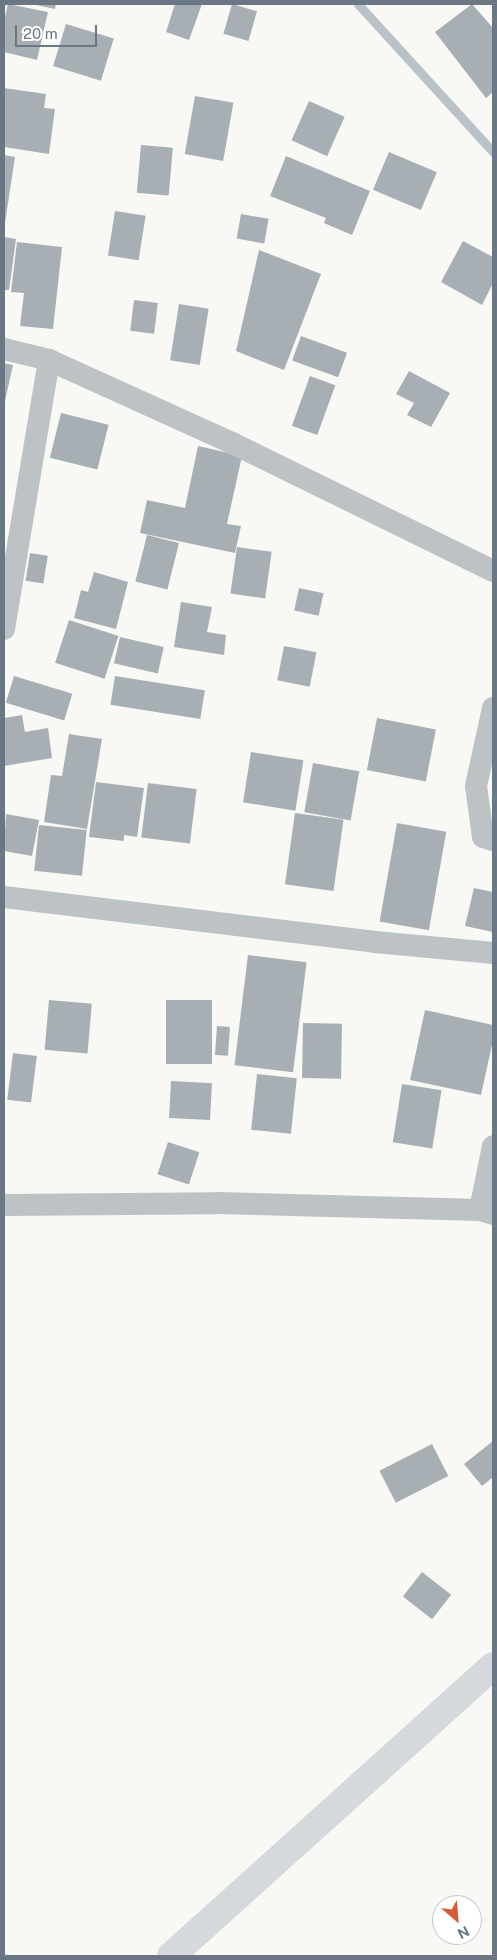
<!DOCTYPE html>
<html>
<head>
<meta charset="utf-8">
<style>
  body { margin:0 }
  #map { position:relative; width:497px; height:1960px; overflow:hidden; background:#f8f8f5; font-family:"Public Sans",sans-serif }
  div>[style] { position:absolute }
  .stream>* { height:9px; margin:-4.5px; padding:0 4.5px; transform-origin:4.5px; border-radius:4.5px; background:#b9c3c7 }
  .building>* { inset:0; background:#a7afb4; transform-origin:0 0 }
  .street>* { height:22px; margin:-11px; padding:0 11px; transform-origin:11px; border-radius:11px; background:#bdc2c5 }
  .secondary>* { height:28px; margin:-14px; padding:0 14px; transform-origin:14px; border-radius:14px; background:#d5d9dc }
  span { translate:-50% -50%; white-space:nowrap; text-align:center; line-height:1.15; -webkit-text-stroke:5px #fff; paint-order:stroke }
  .frame { position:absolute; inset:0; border:5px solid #697884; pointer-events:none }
  .north { position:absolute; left:432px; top:1895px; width:50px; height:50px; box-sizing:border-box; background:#fff; border:1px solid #c3c9ce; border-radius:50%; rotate:153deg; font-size:14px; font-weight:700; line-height:20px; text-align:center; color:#697884 }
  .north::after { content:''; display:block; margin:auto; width:18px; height:22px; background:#d55c38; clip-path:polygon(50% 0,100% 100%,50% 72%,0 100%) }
  .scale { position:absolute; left:15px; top:25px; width:82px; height:22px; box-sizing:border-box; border:2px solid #697884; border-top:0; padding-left:6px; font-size:15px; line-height:18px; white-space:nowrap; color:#697884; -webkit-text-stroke:4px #fff; paint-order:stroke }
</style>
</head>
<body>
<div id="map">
  <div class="stream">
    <i style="left:358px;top:4px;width:200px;rotate:47.6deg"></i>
  </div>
  <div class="building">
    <i style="clip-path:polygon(8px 4px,48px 12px,37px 60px,4px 52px,4px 21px)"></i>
    <i style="clip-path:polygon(32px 4px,56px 4px,55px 9px)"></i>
    <i style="clip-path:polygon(175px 4px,202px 4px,189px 40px,166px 32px)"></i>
    <i style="left:232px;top:4px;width:26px;height:31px;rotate:16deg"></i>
    <i style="clip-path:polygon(472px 4px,493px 28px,493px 92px,486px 98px,435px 32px)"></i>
    <i style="left:66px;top:24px;width:50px;height:44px;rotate:17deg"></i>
    <i style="clip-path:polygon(4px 88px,46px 94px,44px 108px,55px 109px,49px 154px,4px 147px)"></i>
    <i style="left:195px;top:96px;width:39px;height:59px;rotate:10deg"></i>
    <i style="left:309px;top:101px;width:39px;height:43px;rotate:24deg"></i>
    <i style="left:141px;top:145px;width:32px;height:48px;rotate:5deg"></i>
    <i style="left:389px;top:152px;width:52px;height:41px;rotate:23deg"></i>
    <i style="clip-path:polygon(4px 155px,15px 157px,5px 223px,4px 223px)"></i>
    <i style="clip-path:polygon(286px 156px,370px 191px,352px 235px,324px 223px,326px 218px,270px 196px)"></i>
    <i style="left:115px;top:211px;width:31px;height:45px;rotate:9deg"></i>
    <i style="left:241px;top:214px;width:28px;height:25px;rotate:10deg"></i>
    <i style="clip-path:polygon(4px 237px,16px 239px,9px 290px,4px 290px)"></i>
    <i style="clip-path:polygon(463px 241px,493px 257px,493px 283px,482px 305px,441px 282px)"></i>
    <i style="clip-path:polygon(17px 242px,62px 247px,53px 329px,20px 326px,24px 293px,11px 292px)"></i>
    <i style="clip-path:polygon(259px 250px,321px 274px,284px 370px,236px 351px)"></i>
    <i style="left:134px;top:300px;width:24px;height:31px;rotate:7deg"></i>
    <i style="left:179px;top:304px;width:30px;height:57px;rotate:9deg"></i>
    <i style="left:301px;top:336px;width:49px;height:26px;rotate:20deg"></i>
    <i style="clip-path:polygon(4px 363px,13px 365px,5px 401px,4px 401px)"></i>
    <i style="clip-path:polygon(409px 371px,450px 393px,431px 427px,407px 415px,414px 403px,396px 394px)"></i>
    <i style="left:310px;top:376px;width:27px;height:53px;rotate:20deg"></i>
    <i style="left:61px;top:413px;width:49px;height:46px;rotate:14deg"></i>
    <i style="clip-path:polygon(198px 446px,242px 456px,227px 524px,241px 526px,235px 553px,140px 533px,147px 500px,185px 508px)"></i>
    <i style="left:147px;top:535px;width:33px;height:48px;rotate:14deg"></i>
    <i style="left:237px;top:547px;width:35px;height:47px;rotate:8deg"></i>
    <i style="left:30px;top:553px;width:18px;height:28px;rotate:9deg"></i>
    <i style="clip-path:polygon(94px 572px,128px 582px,116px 629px,74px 618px,81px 590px,88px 592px)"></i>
    <i style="left:299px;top:588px;width:25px;height:23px;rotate:12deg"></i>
    <i style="clip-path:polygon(181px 602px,212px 607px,207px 632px,226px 635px,224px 655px,174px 647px)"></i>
    <i style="left:69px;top:620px;width:52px;height:45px;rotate:18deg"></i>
    <i style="left:120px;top:637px;width:45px;height:27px;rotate:13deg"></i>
    <i style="left:284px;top:646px;width:33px;height:35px;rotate:11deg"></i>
    <i style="left:14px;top:676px;width:61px;height:28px;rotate:17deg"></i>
    <i style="left:115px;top:676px;width:91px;height:29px;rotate:9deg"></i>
    <i style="clip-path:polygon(22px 715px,25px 732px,48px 728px,52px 758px,4px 766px,4px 718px)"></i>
    <i style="left:377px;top:718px;width:60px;height:53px;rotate:11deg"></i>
    <i style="clip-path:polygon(69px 734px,102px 739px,87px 829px,44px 822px,51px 775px,62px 776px)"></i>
    <i style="left:251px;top:752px;width:53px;height:51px;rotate:9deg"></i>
    <i style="left:313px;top:763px;width:47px;height:50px;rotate:10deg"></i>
    <i style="clip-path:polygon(96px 782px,144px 788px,137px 837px,124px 835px,124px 841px,89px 837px)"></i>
    <i style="left:148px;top:783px;width:49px;height:55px;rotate:7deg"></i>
    <i style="left:295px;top:813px;width:49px;height:72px;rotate:8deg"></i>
    <i style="clip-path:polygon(6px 814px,39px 820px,32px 856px,4px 851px)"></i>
    <i style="left:397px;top:823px;width:50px;height:100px;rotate:10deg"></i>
    <i style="left:39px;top:825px;width:48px;height:46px;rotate:6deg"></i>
    <i style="clip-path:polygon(474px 888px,493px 892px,493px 932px,465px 926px)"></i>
    <i style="left:248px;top:955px;width:59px;height:111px;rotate:7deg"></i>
    <i style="left:49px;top:1000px;width:43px;height:50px;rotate:5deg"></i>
    <i style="left:166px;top:1000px;width:46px;height:64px"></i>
    <i style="clip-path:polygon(425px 1010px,493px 1025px,493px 1040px,481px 1095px,410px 1080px)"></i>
    <i style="left:303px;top:1023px;width:39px;height:55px;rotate:1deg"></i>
    <i style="left:217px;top:1026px;width:13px;height:29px;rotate:4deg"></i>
    <i style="left:13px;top:1053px;width:24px;height:47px;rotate:7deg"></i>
    <i style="left:257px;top:1074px;width:40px;height:56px;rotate:6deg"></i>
    <i style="left:171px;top:1081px;width:41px;height:37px;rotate:3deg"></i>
    <i style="left:402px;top:1084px;width:40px;height:59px;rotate:9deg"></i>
    <i style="left:168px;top:1142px;width:33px;height:34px;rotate:18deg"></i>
    <i style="clip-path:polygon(493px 1441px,493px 1477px,482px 1486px,464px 1464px)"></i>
    <i style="left:432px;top:1444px;width:36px;height:59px;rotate:63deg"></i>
    <i style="left:422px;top:1572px;width:37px;height:31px;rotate:38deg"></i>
  </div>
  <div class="street">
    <i style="left:4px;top:349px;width:46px;rotate:13.7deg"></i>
    <i style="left:49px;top:360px;width:201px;rotate:24.4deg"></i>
    <i style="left:232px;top:443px;width:291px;rotate:26.1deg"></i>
    <i style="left:4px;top:629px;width:273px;rotate:-80.5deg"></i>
    <i style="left:493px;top:708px;width:80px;rotate:102.3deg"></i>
    <i style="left:476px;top:786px;width:51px;rotate:82.2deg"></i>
    <i style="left:483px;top:837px;width:10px;rotate:17deg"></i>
    <i style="left:4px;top:897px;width:374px;rotate:6.9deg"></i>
    <i style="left:375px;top:942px;width:119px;rotate:5.3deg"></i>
    <i style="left:4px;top:1205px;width:213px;rotate:-0.5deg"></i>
    <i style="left:217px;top:1203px;width:263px;rotate:1.5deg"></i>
    <i style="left:480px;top:1210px;width:14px;rotate:17deg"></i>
    <i style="left:480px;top:1210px;width:65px;rotate:-78.5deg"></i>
  </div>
  <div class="secondary">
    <i style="left:171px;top:1956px;width:433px;rotate:-42deg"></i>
  </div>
  <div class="frame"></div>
  <div class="north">N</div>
  <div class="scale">20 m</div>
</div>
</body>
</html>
